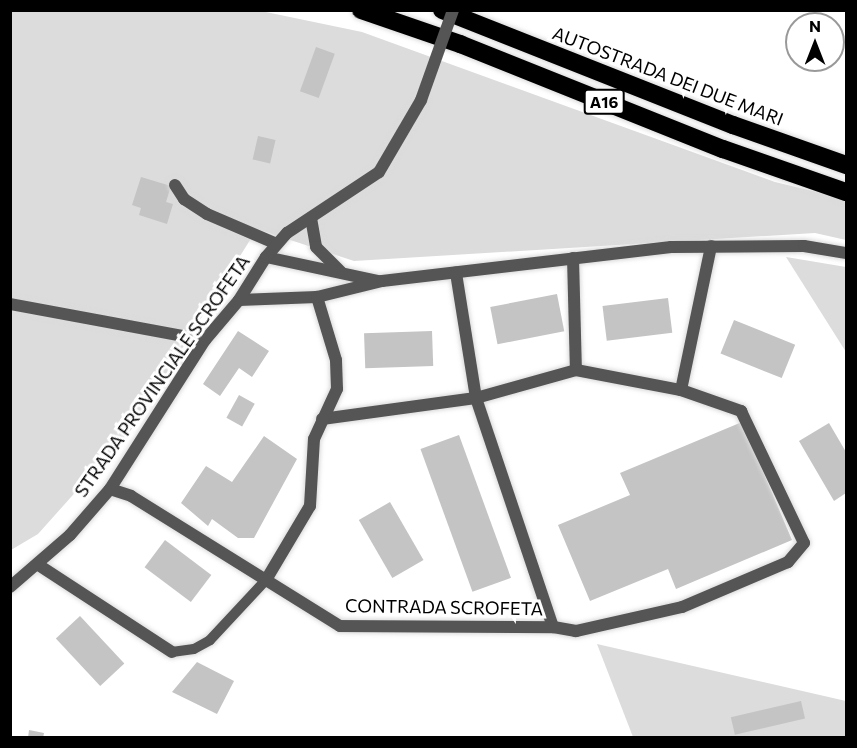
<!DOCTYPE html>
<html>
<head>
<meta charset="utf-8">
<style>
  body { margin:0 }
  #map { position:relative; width:857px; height:748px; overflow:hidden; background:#fff; font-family:Commissioner,sans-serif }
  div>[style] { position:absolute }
  .green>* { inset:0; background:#dcdcdc }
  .building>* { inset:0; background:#c4c4c4; transform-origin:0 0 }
  .roads { filter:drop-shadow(0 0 2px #dbdbdb) drop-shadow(0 0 2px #dbdbdb) }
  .service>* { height:10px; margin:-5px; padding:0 5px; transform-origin:5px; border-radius:5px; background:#555 }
  .minor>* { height:12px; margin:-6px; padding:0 6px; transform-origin:6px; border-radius:6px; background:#555 }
  .tertiary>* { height:12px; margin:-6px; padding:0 6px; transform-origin:6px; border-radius:6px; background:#555 }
  .motorway>* { height:18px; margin:-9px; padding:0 9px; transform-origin:9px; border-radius:9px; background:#000 }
  .tertiary-bridge>* { height:12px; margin:-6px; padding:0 6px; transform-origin:6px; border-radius:6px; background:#555 }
  span { translate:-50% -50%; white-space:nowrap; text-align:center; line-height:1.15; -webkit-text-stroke:6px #fff; paint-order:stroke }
  .shield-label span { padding:2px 4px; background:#fff; border:2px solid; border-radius:4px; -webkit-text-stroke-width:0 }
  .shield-label { font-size:16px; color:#000; font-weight:700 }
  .street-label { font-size:18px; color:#000 }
  .frame { position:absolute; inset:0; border:12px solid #000; pointer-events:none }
  .north { position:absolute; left:785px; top:12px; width:60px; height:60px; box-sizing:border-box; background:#fff; border:2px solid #999; border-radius:50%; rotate:0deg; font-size:16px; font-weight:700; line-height:24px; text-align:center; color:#000 }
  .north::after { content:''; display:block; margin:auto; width:21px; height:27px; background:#000; clip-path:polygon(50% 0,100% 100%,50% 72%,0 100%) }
</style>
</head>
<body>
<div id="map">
  <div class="green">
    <i style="clip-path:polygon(11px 11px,261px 11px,362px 32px,775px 182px,846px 199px,846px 240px,815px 233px,354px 261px,257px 229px,131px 430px,38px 534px,11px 550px)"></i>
    <i style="clip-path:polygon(786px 257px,846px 267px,846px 352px)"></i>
    <i style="clip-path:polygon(597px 644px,846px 701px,846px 737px,633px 737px)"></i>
  </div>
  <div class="building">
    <i style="left:316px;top:47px;width:20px;height:47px;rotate:20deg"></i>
    <i style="left:258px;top:136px;width:18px;height:24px;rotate:13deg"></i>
    <i style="clip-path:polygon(141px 177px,171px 186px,166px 202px,173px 204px,167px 224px,139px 215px,141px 208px,132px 205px)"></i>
    <i style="left:557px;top:294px;width:38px;height:68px;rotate:79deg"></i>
    <i style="left:668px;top:298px;width:35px;height:66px;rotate:83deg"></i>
    <i style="left:734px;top:320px;width:66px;height:36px;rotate:22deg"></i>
    <i style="clip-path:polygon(238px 331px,269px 351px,252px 377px,239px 368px,220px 396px,203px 384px)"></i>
    <i style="left:432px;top:331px;width:35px;height:68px;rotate:88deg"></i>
    <i style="left:239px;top:395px;width:18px;height:26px;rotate:29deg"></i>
    <i style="clip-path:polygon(742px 422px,792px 540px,676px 589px,668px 569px,590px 601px,558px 525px,630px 495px,620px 473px)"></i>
    <i style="clip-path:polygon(829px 423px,846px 452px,846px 493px,834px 501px,799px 441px)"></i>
    <i style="left:459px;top:435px;width:152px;height:41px;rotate:70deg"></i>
    <i style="clip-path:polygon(264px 436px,297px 459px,254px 538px,238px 538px,212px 519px,208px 526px,181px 503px,206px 466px,232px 482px)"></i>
    <i style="left:390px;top:502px;width:67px;height:36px;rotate:60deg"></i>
    <i style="left:165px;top:540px;width:58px;height:34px;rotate:37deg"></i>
    <i style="left:80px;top:616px;width:65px;height:33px;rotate:47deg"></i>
    <i style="clip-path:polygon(197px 662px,234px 681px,217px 714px,172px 692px)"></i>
    <i style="left:801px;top:701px;width:18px;height:72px;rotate:77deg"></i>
    <i style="clip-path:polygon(29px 730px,44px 733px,43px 738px,28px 738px)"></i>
  </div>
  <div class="roads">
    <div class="service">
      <i style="left:172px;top:652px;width:22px;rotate:-8deg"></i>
      <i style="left:194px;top:649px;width:18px;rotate:-29deg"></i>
      <i style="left:210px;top:640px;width:82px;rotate:-47deg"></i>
    </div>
    <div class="minor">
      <i style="left:175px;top:185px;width:17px;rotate:57deg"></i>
      <i style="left:184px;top:199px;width:27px;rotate:33deg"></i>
      <i style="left:207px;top:214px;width:76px;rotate:23.2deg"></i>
      <i style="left:573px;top:258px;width:112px;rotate:88.5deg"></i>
      <i style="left:10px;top:304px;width:198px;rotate:10.5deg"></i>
      <i style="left:681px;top:390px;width:147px;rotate:-78.2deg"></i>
      <i style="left:322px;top:419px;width:155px;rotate:-7.8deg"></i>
      <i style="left:476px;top:398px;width:104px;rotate:-15.6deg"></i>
      <i style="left:576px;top:370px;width:107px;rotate:10.8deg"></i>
      <i style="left:681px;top:390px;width:64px;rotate:19.3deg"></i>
      <i style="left:741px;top:411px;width:146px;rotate:64.5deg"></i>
      <i style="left:804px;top:543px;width:25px;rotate:130deg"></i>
      <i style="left:788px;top:562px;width:115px;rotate:157deg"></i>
      <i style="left:682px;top:607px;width:109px;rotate:167.2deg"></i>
      <i style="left:576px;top:631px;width:23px;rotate:-170deg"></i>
      <i style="left:110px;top:489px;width:22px;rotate:18deg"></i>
      <i style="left:131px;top:496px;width:246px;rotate:31.9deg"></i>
      <i style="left:340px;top:626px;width:213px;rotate:0.3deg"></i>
      <i style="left:553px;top:627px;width:242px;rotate:-108.6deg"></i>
      <i style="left:476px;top:398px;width:127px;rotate:-99.1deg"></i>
      <i style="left:37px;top:564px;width:161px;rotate:33.1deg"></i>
      <i style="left:266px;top:580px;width:86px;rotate:-59.3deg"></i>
      <i style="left:310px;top:506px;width:67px;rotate:-86.6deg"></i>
      <i style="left:314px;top:439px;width:55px;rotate:-65.3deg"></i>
      <i style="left:337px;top:389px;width:29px;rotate:-92deg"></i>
      <i style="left:336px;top:360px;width:66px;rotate:-106.8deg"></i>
    </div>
    <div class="tertiary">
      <i style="left:311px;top:218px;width:29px;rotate:80deg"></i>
      <i style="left:316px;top:247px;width:35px;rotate:45deg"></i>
      <i style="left:266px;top:257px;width:115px;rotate:12.1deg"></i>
      <i style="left:239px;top:300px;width:78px;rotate:-2.2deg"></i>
      <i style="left:317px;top:297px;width:67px;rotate:-13.8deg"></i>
      <i style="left:382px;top:281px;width:291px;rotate:-6.7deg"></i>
      <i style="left:671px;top:247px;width:133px;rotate:-0.4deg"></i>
      <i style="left:804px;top:246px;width:43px;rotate:9.5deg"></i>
      <i style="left:10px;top:587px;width:79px;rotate:-40.9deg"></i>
      <i style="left:70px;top:535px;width:61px;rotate:-49deg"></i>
      <i style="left:110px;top:489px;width:177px;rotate:-57.5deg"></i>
      <i style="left:205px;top:340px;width:52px;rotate:-49.6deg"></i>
      <i style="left:239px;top:300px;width:51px;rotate:-57.9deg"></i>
      <i style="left:266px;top:257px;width:32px;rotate:-49deg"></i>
      <i style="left:287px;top:233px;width:110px;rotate:-33.5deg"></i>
      <i style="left:379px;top:172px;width:83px;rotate:-59.7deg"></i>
    </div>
    <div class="motorway">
      <i style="left:361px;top:10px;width:105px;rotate:19deg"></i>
      <i style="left:460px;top:44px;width:283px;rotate:21.8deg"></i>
      <i style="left:723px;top:149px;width:130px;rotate:19.3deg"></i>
      <i style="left:442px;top:10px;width:313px;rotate:21.6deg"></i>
      <i style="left:733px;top:125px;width:120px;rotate:19.5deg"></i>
    </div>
  </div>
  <div class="tertiary-bridge">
    <i style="left:421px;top:100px;width:96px;rotate:-70.4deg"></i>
  </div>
  <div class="shield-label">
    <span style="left:604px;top:102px">A16</span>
  </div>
  <div class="street-label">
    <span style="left:668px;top:76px;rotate:21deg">AUTOSTRADA DEI DUE MARI</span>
    <span style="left:162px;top:376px;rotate:-55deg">STRADA PROVINCIALE SCROFETA</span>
    <span style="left:444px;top:607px;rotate:1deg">CONTRADA SCROFETA</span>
  </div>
  <div class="frame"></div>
  <div class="north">N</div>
</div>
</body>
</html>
